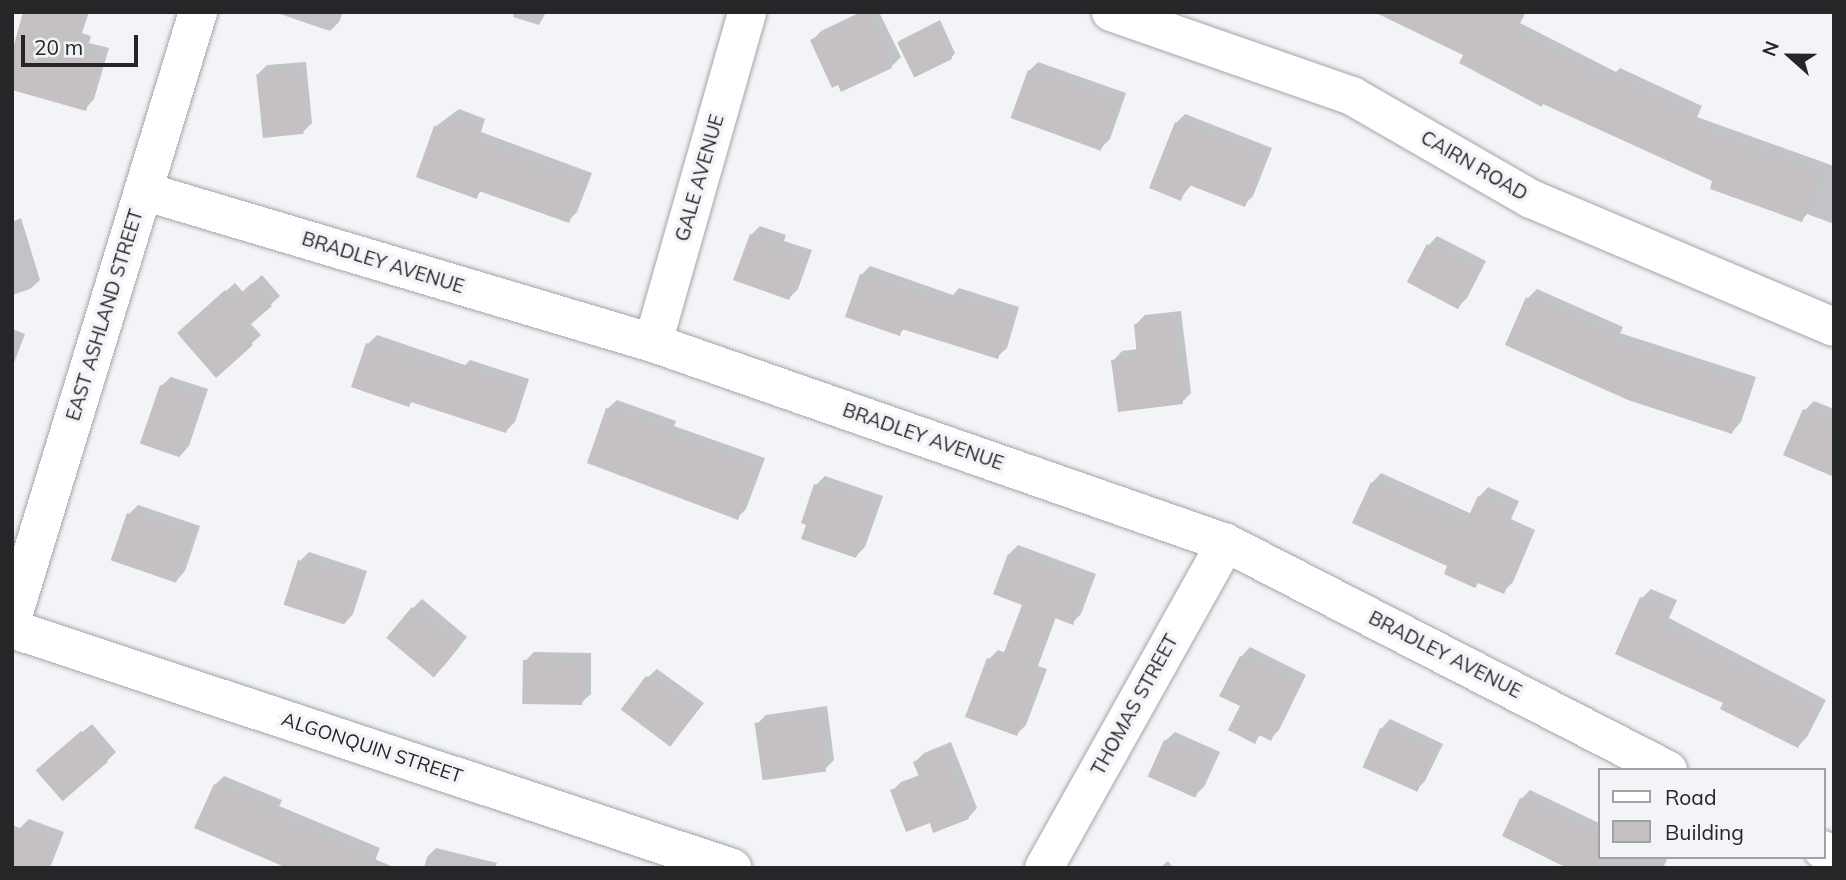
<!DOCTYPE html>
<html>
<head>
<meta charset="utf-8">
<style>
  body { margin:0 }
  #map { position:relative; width:1846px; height:880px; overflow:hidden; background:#f2f4f8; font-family:Mulish,sans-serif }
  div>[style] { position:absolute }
  .shadow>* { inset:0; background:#0003 }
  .building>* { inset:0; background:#c5c0c2; transform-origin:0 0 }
  .roads { filter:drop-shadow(0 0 2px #a4a6a9) drop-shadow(0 0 2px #a4a6a9) }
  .street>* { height:38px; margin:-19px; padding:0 19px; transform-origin:19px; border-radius:19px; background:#fff }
  .secondary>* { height:38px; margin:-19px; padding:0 19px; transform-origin:19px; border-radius:19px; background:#fff }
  span { translate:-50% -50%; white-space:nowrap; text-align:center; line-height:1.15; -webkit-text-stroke:7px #f2f4f8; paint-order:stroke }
  .street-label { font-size:19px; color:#252627 }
  .frame { position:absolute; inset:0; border:14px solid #252627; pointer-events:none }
  .legend { position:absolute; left:1598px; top:768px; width:228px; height:91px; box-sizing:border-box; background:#f2f4f8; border:2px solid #a0a2a4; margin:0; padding:9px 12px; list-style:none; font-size:21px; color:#252627 }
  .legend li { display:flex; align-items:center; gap:14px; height:35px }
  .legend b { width:35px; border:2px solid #a0a2a4 }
  .north { position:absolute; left:1755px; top:21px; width:70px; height:70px; -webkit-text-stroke:5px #f2f4f8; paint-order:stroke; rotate:291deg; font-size:19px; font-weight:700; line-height:28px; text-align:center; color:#252627 }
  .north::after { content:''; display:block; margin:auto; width:24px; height:32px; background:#252627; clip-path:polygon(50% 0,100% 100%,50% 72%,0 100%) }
  .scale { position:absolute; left:21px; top:35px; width:117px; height:32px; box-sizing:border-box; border:4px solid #252627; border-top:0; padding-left:9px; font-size:21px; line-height:24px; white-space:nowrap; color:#252627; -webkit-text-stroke:5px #f2f4f8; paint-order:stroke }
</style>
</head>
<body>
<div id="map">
  <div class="shadow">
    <i style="clip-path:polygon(26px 12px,89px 12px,82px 33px,91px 36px,89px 43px,109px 48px,94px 99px,85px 109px)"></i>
    <i style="clip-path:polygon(274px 12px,343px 12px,339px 22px,330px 31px)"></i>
    <i style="clip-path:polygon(514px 12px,546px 12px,539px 25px,513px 17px)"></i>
    <i style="clip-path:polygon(861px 12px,879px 12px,901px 57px,891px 67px,841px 89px,812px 41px,821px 31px)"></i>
    <i style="clip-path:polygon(1378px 12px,1526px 12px,1520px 23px,1616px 72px,1620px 68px,1702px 106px,1697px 117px,1834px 166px,1834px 224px,1807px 214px,1802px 220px,1714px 180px)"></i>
    <i style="clip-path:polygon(940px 20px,955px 53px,951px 58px,899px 41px)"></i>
    <i style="clip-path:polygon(306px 62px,312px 123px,303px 132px,258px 74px,267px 65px)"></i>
    <i style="clip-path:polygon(1038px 62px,1126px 93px,1110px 139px,1101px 148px,1029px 71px)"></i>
    <i style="clip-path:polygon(459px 109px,485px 119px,481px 132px,592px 173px,577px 212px,568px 221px,482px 190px,476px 197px,435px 127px)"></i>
    <i style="clip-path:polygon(1185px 114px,1272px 148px,1253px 196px,1244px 205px,1192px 184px,1180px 199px,1176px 123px)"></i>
    <i style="clip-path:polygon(21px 218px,40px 280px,30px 289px,12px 295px,12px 222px)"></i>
    <i style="clip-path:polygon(760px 226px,786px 235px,784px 241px,812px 250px,798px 289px,789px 298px,751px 235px)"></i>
    <i style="clip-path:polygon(1437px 236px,1486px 261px,1467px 298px,1458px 307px,1428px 246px)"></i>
    <i style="clip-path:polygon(870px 266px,953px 295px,959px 288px,1019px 307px,1007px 348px,997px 357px,905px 328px,899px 334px,861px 275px)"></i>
    <i style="clip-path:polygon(262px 275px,280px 296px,250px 323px,261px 335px,216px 375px,189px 324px,235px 283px,243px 292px)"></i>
    <i style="clip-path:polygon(1537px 289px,1623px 327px,1620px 333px,1756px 377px,1741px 422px,1732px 432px,1528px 298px)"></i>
    <i style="clip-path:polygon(1181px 311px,1191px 393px,1182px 402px,1113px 361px,1122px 351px,1138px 349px,1135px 325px,1145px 315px)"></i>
    <i style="clip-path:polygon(12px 329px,25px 334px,12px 368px)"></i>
    <i style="clip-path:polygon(377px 335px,465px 365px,470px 360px,529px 379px,515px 422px,506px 431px,413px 401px,409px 405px,368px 344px)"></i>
    <i style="clip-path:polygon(171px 377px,208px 389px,189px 446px,180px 456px,161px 386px)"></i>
    <i style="clip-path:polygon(617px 400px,676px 421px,674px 426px,765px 458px,746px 509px,737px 518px,607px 409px)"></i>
    <i style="clip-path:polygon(1814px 401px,1834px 409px,1834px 475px,1805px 410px)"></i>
    <i style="clip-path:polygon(1381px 473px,1472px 514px,1479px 497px,1488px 487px,1519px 501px,1511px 519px,1535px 530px,1513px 582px,1503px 592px,1449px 565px,1372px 483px)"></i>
    <i style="clip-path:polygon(825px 476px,883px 496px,865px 547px,856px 556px,808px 524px,816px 485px)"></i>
    <i style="clip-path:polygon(138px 505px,200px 526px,185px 571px,176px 581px,129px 514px)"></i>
    <i style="clip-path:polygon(1018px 545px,1096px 574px,1081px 614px,1072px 623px,1056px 617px,1038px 666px,1047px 669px,1026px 725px,1017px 734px,989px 659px,998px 650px,1006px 653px,1024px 604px,1009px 554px)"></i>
    <i style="clip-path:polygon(309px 552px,367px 571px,353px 614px,344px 624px,300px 561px)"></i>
    <i style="clip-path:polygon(1651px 589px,1677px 600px,1669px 618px,1826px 700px,1807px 737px,1798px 746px,1725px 702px,1617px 653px,1642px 598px)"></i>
    <i style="clip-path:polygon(422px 599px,467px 637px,443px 667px,413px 608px)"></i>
    <i style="clip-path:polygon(1250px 647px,1306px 675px,1279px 730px,1270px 739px,1262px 734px,1254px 741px,1242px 705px,1241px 657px)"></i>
    <i style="clip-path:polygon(534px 652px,591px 653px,591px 694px,581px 703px,525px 661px)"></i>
    <i style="clip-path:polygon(657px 669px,704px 703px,671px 744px,647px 678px)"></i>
    <i style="clip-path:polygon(827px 706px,834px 760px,825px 769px,757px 724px,766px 715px)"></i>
    <i style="clip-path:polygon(1390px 719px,1443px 744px,1425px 781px,1416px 790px,1381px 729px)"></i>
    <i style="clip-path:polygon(92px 724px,116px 752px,107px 761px,47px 761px)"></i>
    <i style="clip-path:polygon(1175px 732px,1220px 752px,1204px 787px,1194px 796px,1165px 741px)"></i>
    <i style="clip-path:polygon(951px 742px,977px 808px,968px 818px,931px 821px,892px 791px,901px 782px,920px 775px,915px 762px,924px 753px)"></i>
    <i style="clip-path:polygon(224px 776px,282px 800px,279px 806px,380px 848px,372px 868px,291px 868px,215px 785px)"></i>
    <i style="clip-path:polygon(1530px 790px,1599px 823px,1599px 857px,1668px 857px,1663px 868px,1570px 868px,1521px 799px)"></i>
    <i style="clip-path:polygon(29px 819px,64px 832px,50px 868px,12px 868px,20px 828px)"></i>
    <i style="clip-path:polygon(436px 848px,497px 863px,495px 868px,424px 868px,427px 857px)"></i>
    <i style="clip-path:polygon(1168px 861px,1173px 868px,1160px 868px)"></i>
  </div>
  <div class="building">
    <i style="clip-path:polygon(23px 12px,84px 12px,74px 42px,83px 45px,81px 52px,101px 57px,86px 111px,12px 90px,12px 52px)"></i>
    <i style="clip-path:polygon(1374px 12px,1523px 12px,1512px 32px,1607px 81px,1609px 76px,1694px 116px,1689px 126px,1820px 173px,1802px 222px,1710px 189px,1712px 181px,1543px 104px,1542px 107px,1459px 63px,1463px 55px)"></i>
    <i style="clip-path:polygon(867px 13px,892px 68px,841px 92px,838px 85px,832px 88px,810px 40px)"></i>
    <i style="left:935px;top:24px;width:39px;height:42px;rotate:64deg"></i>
    <i style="left:297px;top:70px;width:64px;height:41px;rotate:84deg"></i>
    <i style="left:1028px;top:70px;width:96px;height:51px;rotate:20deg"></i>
    <i style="clip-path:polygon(448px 118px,477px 128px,473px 142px,584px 182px,569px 223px,479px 191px,477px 199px,416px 177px,434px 126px,444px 130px)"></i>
    <i style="clip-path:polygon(1175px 122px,1264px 158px,1245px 207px,1187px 184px,1181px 201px,1149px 188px)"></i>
    <i style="clip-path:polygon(750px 234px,778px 244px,776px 250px,804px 259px,789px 300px,733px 280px)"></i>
    <i style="left:1427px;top:244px;width:58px;height:43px;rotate:28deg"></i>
    <i style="clip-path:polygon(860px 274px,946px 304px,948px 297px,1011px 316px,998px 359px,902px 329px,900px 336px,845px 317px)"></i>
    <i style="clip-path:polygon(252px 283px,272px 306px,242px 332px,253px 345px,216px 378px,177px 333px,225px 290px,233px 300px)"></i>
    <i style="clip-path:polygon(1526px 297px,1615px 337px,1613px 342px,1748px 386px,1732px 434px,1628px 400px,1505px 345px)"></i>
    <i style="clip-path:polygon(1172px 319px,1183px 404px,1118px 412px,1111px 360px,1137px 357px,1134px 324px)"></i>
    <i style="clip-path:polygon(366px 343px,457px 374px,459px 368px,521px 388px,506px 433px,411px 402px,409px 407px,351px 387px)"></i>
    <i style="left:160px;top:385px;width:42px;height:62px;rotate:19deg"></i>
    <i style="clip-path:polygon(606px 408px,668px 430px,666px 435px,757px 467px,738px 520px,587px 463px)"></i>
    <i style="clip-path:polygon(1803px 409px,1834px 422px,1834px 477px,1783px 455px)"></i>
    <i style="clip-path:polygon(1371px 482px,1465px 524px,1478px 496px,1511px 510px,1503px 528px,1528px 539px,1504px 594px,1478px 583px,1475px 588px,1444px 574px,1447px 566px,1352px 523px)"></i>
    <i style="clip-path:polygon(814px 484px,875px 505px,856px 558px,801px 539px,806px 525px,801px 523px)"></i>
    <i style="left:127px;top:513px;width:69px;height:50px;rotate:19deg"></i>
    <i style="clip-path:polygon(1008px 554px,1088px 583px,1073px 625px,1052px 617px,1030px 675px,1039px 679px,1017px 736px,965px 717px,987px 658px,1000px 663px,1022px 605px,993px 594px)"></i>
    <i style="left:298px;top:560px;width:64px;height:47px;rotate:18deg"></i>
    <i style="clip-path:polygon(1640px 597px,1669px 610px,1661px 627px,1818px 709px,1798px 748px,1720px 709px,1723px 703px,1615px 654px)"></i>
    <i style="left:412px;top:607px;width:62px;height:40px;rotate:40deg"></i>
    <i style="clip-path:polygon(1240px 656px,1298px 684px,1271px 741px,1259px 735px,1255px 744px,1228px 730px,1240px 706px,1219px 696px)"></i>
    <i style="left:523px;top:660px;width:60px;height:44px;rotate:1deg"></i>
    <i style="left:646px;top:676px;width:62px;height:42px;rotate:37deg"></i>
    <i style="left:818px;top:714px;width:58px;height:64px;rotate:82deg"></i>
    <i style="left:1380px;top:728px;width:60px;height:43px;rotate:24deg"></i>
    <i style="left:81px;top:731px;width:41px;height:60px;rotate:49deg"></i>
    <i style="left:1164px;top:740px;width:52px;height:40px;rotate:24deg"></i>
    <i style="clip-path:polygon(942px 750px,969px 819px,933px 833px,930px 823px,906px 832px,890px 790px,920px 779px,913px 762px)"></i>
    <i style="clip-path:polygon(214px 784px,274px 809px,271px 816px,396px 868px,287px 868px,194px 828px)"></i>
    <i style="clip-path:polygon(1520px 798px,1599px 836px,1599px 868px,1567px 868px,1502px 836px)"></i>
    <i style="clip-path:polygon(12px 825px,56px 842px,46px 868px,12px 868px)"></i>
  </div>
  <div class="roads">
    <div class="street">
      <i style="left:1111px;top:12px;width:255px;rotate:19.2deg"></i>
      <i style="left:1352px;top:96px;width:207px;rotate:29.9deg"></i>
      <i style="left:1531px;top:199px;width:329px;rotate:22.9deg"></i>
      <i style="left:143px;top:191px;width:532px;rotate:16.6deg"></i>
      <i style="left:653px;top:343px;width:607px;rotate:19.24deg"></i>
      <i style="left:1226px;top:543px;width:497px;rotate:27.2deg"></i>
      <i style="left:653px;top:343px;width:344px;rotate:-74.1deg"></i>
      <i style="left:12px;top:629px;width:759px;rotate:18.36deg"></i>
      <i style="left:1823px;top:850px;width:12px;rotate:24deg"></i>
      <i style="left:1044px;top:868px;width:372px;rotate:-60.8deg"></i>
    </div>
    <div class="secondary">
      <i style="left:12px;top:619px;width:635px;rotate:-72.96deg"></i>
    </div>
  </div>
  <div class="street-label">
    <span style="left:1474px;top:166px;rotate:30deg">CAIRN ROAD</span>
    <span style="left:700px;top:178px;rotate:-74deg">GALE AVENUE</span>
    <span style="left:383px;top:263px;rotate:17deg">BRADLEY AVENUE</span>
    <span style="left:105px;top:315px;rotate:-73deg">EAST ASHLAND STREET</span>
    <span style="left:923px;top:437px;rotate:19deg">BRADLEY AVENUE</span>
    <span style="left:1445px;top:655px;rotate:27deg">BRADLEY AVENUE</span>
    <span style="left:1135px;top:705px;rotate:-61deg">THOMAS STREET</span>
    <span style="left:372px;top:748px;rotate:18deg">ALGONQUIN STREET</span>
  </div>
  <div class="frame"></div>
  <ul class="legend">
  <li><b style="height:9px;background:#fff"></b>Road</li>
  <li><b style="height:19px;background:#c5c0c2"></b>Building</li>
  </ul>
  <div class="north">N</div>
  <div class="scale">20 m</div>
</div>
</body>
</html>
